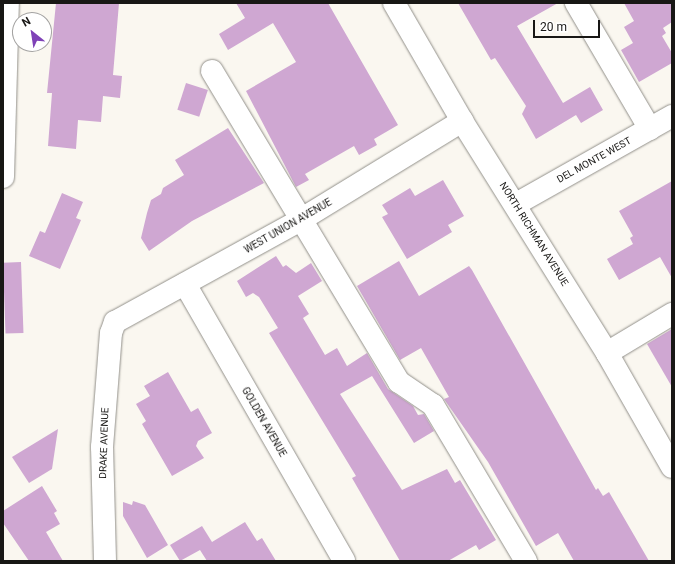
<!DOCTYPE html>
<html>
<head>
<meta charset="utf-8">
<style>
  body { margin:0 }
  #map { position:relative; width:675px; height:564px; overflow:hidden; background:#faf7f0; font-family:Roboto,sans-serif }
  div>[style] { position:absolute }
  .building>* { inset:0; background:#cfa7d2; transform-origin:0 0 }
  .roads { filter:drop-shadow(0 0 1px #92908a) drop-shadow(0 0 1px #92908a) }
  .minor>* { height:22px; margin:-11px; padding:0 11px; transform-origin:11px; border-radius:11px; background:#fff }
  span { translate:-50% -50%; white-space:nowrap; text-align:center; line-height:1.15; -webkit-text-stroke:3px #fff; paint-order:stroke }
  .street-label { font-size:10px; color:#181715 }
  .frame { position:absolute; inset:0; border:4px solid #181715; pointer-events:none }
  .north { position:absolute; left:12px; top:12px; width:40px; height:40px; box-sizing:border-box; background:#fff; border:1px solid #a3a2a1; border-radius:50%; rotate:330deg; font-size:11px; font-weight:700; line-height:16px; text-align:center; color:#181715 }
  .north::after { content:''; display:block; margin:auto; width:14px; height:18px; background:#7f42b7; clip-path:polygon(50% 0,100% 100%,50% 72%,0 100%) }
  .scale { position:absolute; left:533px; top:20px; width:67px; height:18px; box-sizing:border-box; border:2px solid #181715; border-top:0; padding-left:5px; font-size:12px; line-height:14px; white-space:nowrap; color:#181715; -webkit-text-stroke:3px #fff; paint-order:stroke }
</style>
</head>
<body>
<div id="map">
  <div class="building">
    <i style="clip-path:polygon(56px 3px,119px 3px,113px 75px,122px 76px,120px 98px,103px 96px,101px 122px,78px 120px,76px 149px,48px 146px,52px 93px,47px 93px)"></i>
    <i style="clip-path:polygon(236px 3px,328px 3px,398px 125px,374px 139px,377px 145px,359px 155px,354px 146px,305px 174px,309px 180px,296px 187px,246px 91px,296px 62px,273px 23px,228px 50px,219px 34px,245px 18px)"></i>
    <i style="clip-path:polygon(458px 3px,558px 3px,517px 26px,563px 103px,590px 87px,603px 110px,581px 123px,576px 115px,536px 139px,522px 114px,526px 106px,495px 58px,491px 60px)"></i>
    <i style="clip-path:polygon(624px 3px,672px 3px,672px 22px,663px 28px,666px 33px,662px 36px,672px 53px,672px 63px,639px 82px,621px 50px,633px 43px,624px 27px,634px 21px)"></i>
    <i style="left:186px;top:83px;width:23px;height:28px;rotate:18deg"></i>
    <i style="clip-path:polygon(228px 128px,264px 183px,192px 221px,149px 251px,141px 238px,147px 213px,151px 200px,161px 194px,163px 188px,184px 175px,175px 160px)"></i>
    <i style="clip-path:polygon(443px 180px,464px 216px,448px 225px,452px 232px,407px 259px,382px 217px,388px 214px,382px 205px,410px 188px,415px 196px)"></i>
    <i style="clip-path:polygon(672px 181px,672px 278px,660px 257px,619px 280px,607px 259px,633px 244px,630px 238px,633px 236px,619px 211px)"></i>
    <i style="clip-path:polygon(62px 193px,83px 202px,76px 218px,81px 220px,60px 269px,29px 256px,40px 231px,45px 233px)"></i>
    <i style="clip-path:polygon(276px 256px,283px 267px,286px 265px,296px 273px,311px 263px,322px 281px,298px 296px,309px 314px,303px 318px,325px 355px,337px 348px,347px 366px,367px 353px,388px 389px,413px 406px,418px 415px,424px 414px,434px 431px,414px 443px,372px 376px,340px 394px,402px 490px,447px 469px,455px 483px,460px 480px,496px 540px,479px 550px,476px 545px,448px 561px,400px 561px,352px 478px,356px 476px,269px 333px,278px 328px,259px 297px,253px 293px,246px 297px,237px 281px)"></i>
    <i style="clip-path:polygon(399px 261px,419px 296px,469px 266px,472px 270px,596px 490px,598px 488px,603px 496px,609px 492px,649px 561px,574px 561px,558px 533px,536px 546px,488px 462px,444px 399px,449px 397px,421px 348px,400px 360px,357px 286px)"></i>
    <i style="left:21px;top:262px;width:71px;height:18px;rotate:88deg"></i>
    <i style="clip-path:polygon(672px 329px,672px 387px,647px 344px)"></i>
    <i style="clip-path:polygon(168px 372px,191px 412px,198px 408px,212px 433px,198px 441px,196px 446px,204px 458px,172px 476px,142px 424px,146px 421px,136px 404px,150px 396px,144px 386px)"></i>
    <i style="clip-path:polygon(58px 429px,52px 469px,29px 483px,12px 457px)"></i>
    <i style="clip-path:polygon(42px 486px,57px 511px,54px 513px,60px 524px,46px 532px,63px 561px,29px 561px,3px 523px,3px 511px)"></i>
    <i style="clip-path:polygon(133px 501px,145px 505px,168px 545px,147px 558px,123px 516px,123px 502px,132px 505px)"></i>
    <i style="clip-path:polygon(245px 522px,257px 541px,262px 538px,276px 561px,207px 561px,200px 550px,180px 561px,170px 545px,202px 526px,212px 542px)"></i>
  </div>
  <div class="roads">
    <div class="minor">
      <i style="left:394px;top:3px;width:136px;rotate:60deg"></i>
      <i style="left:462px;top:121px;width:274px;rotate:58deg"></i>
      <i style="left:607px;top:353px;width:131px;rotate:60.3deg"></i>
      <i style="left:576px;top:3px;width:146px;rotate:59.6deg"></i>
      <i style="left:212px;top:71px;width:363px;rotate:59deg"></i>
      <i style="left:399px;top:382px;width:41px;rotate:34.1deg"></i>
      <i style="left:433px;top:405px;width:182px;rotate:59.2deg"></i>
      <i style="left:3px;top:177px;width:174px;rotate:-88.4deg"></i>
      <i style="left:516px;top:204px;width:179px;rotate:-29.4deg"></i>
      <i style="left:185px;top:284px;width:319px;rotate:60.1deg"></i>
      <i style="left:607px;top:353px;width:76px;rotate:-31deg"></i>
      <i style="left:105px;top:561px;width:114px;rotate:-91.5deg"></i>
      <i style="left:102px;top:447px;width:114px;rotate:-85.5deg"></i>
      <i style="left:111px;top:333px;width:12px;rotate:-70deg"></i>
      <i style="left:115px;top:322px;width:213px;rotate:-28.8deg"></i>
      <i style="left:302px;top:219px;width:188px;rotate:-31.5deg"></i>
    </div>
  </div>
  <div class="street-label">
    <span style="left:594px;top:160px;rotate:-29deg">DEL MONTE WEST</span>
    <span style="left:288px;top:226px;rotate:-30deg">WEST UNION AVENUE</span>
    <span style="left:534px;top:234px;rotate:58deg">NORTH RICHMAN AVENUE</span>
    <span style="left:264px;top:422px;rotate:60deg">GOLDEN AVENUE</span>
    <span style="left:104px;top:443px;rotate:-88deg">DRAKE AVENUE</span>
  </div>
  <div class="frame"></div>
  <div class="north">N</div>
  <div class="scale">20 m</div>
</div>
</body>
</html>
